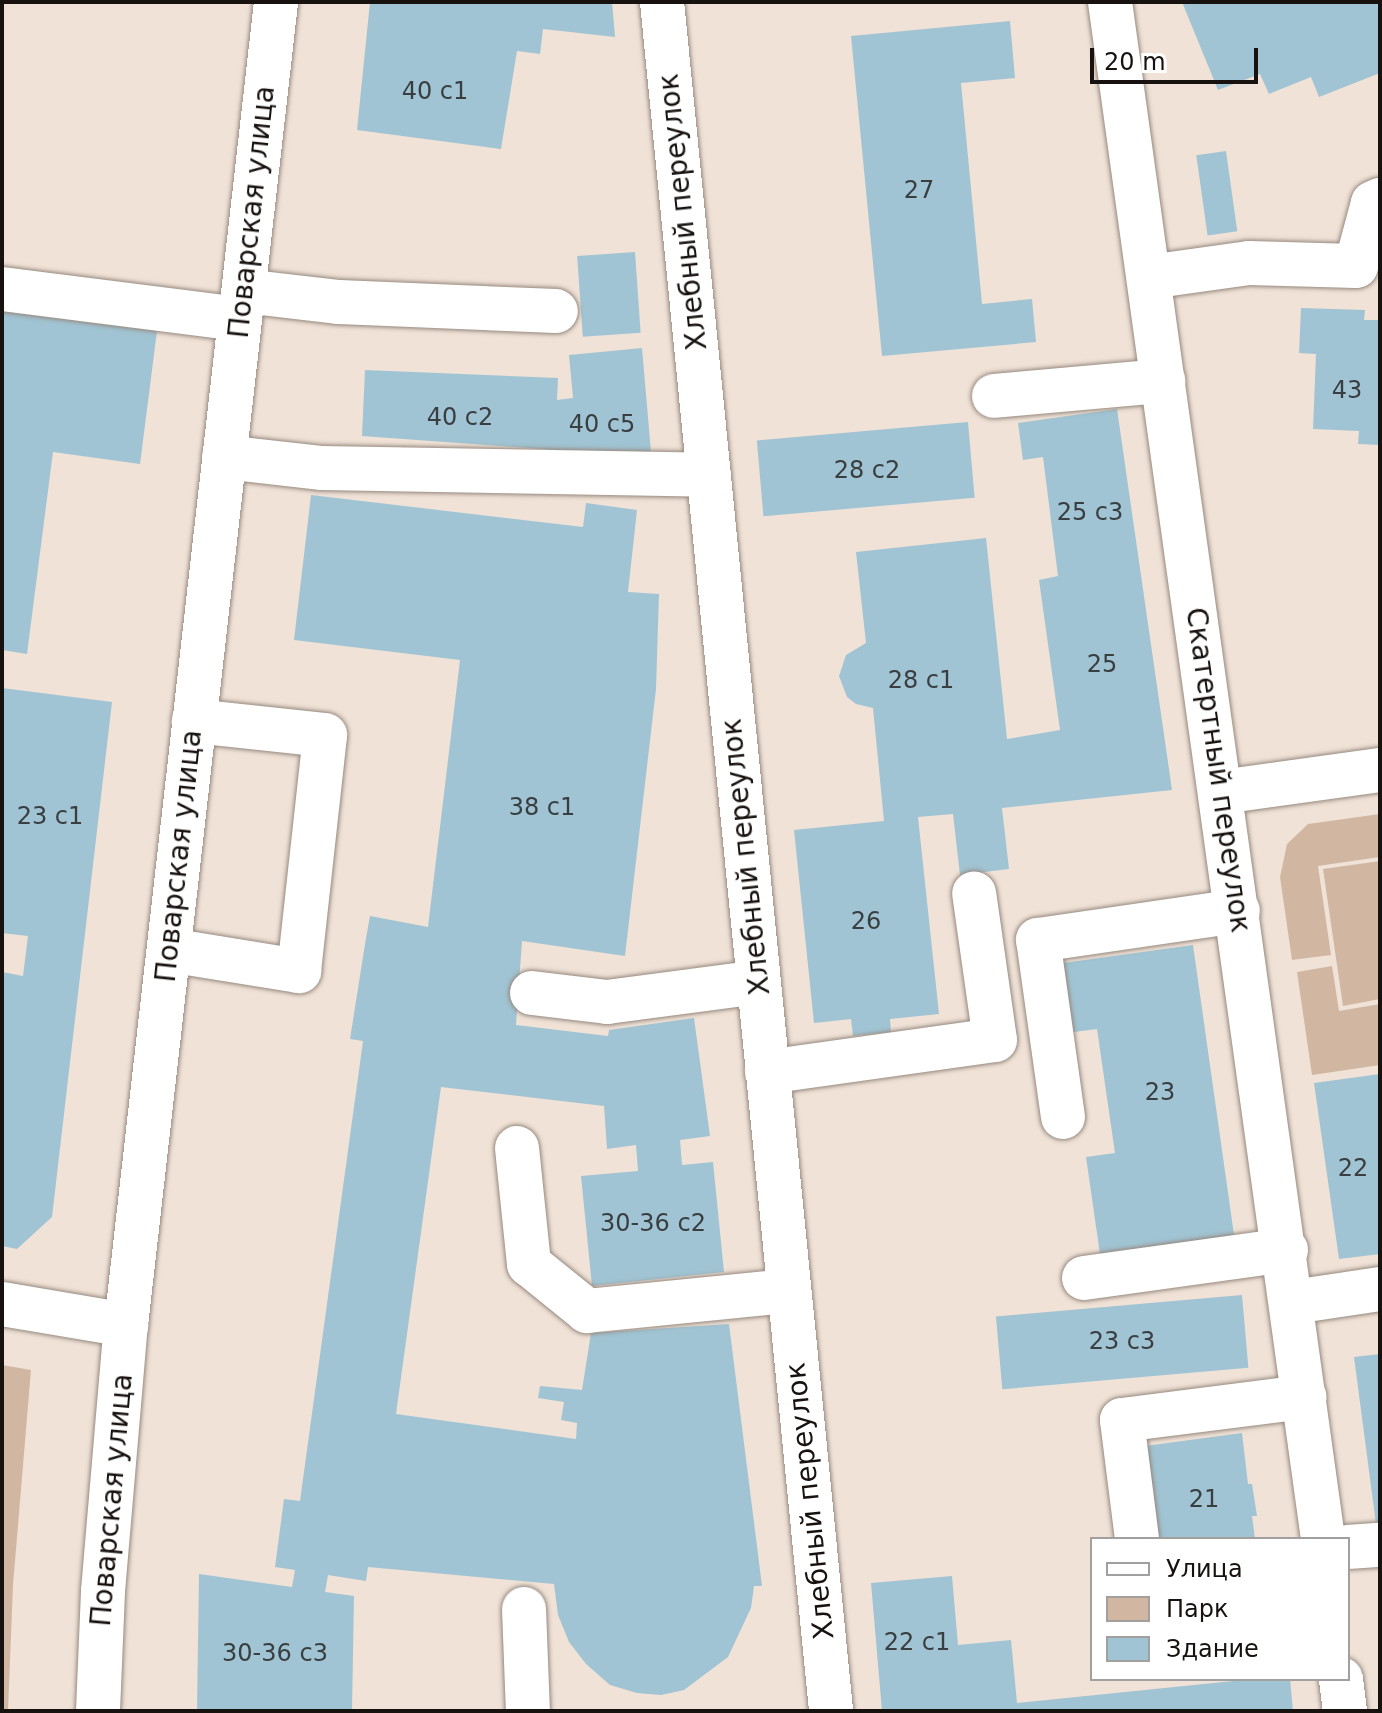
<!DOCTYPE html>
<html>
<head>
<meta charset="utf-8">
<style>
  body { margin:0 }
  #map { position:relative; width:1382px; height:1713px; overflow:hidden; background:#f0e2d7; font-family:"DejaVu Sans",sans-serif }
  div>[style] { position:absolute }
  .green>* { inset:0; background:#d1b7a2 }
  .building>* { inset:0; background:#a0c4d4; transform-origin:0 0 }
  .roads { filter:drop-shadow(0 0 2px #96897f) drop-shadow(0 0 2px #96897f) }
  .minor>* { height:44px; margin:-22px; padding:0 22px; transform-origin:22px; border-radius:22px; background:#fff }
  span { translate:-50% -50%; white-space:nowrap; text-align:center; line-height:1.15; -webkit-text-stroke:6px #fff; paint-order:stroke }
  .number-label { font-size:24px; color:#393e40 }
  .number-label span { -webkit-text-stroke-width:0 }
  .street-label { font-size:28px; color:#17120f }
  .frame { position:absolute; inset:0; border:4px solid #17120f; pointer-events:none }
  .legend { position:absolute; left:1090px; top:1537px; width:260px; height:144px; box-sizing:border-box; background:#fff; border:2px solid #a2a09f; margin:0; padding:10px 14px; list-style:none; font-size:24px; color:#17120f }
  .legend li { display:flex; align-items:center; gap:16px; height:40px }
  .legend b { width:40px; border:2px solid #a2a09f }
  .scale { position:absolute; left:1090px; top:48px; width:168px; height:36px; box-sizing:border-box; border:4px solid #17120f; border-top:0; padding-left:10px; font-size:24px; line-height:28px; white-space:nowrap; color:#17120f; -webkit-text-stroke:6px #fff; paint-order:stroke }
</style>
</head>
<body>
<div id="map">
  <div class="green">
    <i style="clip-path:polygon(1380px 814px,1380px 857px,1318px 866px,1331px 955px,1292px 960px,1280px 877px,1287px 844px,1308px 824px)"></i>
    <i style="clip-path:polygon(1380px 861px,1380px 999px,1343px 1006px,1323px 869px)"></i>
    <i style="clip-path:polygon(1332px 966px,1339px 1011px,1380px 1004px,1380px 1065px,1312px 1075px,1297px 972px)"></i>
    <i style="clip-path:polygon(2px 1365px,31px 1370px,13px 1585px,8px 1711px,2px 1711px)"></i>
  </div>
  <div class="building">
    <i style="clip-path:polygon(370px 2px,612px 2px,615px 37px,543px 29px,540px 54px,517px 51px,501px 149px,357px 130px)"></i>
    <i style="clip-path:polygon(1182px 2px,1380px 2px,1380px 73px,1319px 97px,1311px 77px,1269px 94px,1260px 74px,1218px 90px)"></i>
    <i style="clip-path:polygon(1010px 21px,1015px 78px,961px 83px,982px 304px,1032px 299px,1036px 342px,882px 356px,851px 36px)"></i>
    <i style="left:1226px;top:151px;width:81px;height:30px;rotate:82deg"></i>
    <i style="left:635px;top:252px;width:81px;height:58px;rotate:86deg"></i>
    <i style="clip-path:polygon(1301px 308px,1365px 310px,1364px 320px,1380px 320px,1380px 445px,1358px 444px,1359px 431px,1313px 429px,1316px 354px,1299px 353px)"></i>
    <i style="clip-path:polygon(2px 311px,157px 331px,140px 464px,53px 452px,27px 654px,2px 650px)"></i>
    <i style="clip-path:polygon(642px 348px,651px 452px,555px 450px,362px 436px,365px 370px,558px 378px,557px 400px,573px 398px,569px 355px)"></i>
    <i style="clip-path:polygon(1117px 409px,1172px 790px,1002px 808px,1009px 869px,960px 875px,953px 814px,918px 817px,939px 1014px,890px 1019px,891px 1032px,853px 1036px,851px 1019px,814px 1023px,794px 830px,884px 821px,873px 708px,856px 704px,847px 697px,839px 676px,846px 655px,866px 643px,856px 552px,986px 538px,1007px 739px,1060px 730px,1039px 580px,1058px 576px,1043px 457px,1023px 460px,1018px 423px)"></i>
    <i style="left:968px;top:422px;width:76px;height:212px;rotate:85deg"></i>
    <i style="clip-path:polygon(311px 495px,583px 527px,586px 503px,637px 510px,628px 592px,659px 594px,656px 689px,625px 956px,522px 941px,516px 1025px,608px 1036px,609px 1030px,694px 1018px,710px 1136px,680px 1140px,682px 1165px,713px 1162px,724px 1272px,592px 1286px,581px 1176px,638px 1171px,636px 1145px,607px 1149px,604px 1106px,441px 1087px,396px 1414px,576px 1439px,577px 1423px,561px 1420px,564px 1402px,538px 1398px,540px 1386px,582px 1390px,591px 1333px,729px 1324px,762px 1586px,754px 1586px,751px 1608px,728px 1657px,684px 1690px,661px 1695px,637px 1693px,610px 1685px,586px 1664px,569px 1642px,558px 1615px,554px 1584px,368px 1567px,366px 1581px,328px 1575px,325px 1592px,354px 1596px,352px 1711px,197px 1711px,199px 1574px,292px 1587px,295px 1570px,275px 1567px,284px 1499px,300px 1501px,363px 1041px,350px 1039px,366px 938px,370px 916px,428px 927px,460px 660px,294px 640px)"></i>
    <i style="clip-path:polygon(2px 688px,112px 702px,52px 1217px,17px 1249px,2px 1246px,2px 972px,23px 976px,28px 936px,2px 933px)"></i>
    <i style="clip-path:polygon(1193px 945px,1235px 1242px,1101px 1261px,1086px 1157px,1115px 1153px,1097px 1029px,1066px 1033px,1056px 964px)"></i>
    <i style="clip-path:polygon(1380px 1074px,1380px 1254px,1339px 1259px,1314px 1083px)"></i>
    <i style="left:1242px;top:1295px;width:73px;height:247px;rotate:85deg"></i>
    <i style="clip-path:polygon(1380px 1354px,1380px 1523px,1376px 1524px,1354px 1357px)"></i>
    <i style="clip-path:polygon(1242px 1433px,1248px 1484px,1252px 1484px,1257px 1516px,1252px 1516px,1255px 1539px,1158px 1539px,1145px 1446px)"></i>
    <i style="clip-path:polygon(952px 1576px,958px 1645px,1011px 1640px,1017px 1703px,1253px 1679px,1290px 1679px,1293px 1711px,882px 1711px,871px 1583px)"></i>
  </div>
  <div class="roads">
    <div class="minor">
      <i style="left:662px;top:2px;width:1717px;rotate:84.35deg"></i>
      <i style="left:1110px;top:2px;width:1552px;rotate:82.11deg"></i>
      <i style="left:1149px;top:277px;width:101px;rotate:-8deg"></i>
      <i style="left:1249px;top:263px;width:107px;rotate:1.6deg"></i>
      <i style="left:1356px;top:266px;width:65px;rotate:-74.9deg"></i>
      <i style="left:1373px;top:203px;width:8px;rotate:-23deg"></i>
      <i style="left:2px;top:289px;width:240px;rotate:7.2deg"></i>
      <i style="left:244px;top:291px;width:96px;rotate:6.6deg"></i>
      <i style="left:339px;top:302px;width:217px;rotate:2.4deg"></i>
      <i style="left:994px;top:396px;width:170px;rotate:-5.1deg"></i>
      <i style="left:224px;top:457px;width:99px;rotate:6.4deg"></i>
      <i style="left:322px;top:468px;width:387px;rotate:1deg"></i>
      <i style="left:1221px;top:792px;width:161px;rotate:-7.9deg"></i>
      <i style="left:169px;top:950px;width:132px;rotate:9.2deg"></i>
      <i style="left:299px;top:971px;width:237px;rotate:-83.7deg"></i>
      <i style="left:325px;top:735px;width:132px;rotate:-173.9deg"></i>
      <i style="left:532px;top:993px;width:76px;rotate:6.8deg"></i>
      <i style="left:607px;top:1002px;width:153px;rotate:-7.5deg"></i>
      <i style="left:767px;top:1072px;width:230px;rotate:-8deg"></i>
      <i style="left:995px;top:1040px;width:148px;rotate:-98.1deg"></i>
      <i style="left:1063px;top:1117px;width:179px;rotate:-98deg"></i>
      <i style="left:1038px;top:940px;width:202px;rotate:-8.3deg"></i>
      <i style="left:517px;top:1148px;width:117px;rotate:84.1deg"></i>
      <i style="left:529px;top:1264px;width:75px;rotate:39deg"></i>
      <i style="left:587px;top:1311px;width:203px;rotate:-5.7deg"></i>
      <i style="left:1084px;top:1278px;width:204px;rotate:-7.9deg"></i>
      <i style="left:1293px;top:1302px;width:88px;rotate:-8.5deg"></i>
      <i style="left:2px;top:1304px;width:126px;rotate:9.6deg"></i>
      <i style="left:1137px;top:1539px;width:120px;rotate:-97.2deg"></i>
      <i style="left:1122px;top:1420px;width:184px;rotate:-7.2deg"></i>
      <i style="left:1348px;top:1547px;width:32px;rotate:-4deg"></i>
      <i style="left:524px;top:1609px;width:102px;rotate:87.8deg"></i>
      <i style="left:1341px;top:1679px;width:32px;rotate:83deg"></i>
      <i style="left:98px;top:1711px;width:120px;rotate:-87.6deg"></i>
      <i style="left:103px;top:1591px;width:267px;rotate:-85.1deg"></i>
      <i style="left:126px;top:1325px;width:1331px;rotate:-83.53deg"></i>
    </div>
  </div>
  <div class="number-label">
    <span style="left:435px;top:92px">40 с1</span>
    <span style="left:919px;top:191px">27</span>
    <span style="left:1347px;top:391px">43</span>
    <span style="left:460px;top:418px">40 с2</span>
    <span style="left:602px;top:425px">40 с5</span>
    <span style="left:867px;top:471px">28 с2</span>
    <span style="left:1090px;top:513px">25 с3</span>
    <span style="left:1102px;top:665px">25</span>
    <span style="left:921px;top:681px">28 с1</span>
    <span style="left:542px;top:808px">38 с1</span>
    <span style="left:50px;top:817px">23 с1</span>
    <span style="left:866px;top:922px">26</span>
    <span style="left:1160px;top:1093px">23</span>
    <span style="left:1353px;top:1169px">22</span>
    <span style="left:653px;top:1224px">30-36 с2</span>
    <span style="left:1122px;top:1342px">23 с3</span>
    <span style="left:1204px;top:1500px">21</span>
    <span style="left:917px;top:1643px">22 с1</span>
    <span style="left:275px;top:1654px">30-36 с3</span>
  </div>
  <div class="street-label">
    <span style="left:252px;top:212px;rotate:-84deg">Поварская улица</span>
    <span style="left:683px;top:212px;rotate:-96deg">Хлебный переулок</span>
    <span style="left:1218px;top:770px;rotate:82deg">Скатертный переулок</span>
    <span style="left:179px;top:856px;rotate:-84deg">Поварская улица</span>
    <span style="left:746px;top:857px;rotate:-96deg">Хлебный переулок</span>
    <span style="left:112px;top:1500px;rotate:-85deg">Поварская улица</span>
    <span style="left:810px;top:1501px;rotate:-96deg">Хлебный переулок</span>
  </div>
  <div class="frame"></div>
  <ul class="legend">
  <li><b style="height:10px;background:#fff"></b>Улица</li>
  <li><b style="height:22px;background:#d1b7a2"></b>Парк</li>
  <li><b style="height:22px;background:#a0c4d4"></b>Здание</li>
  </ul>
  <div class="scale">20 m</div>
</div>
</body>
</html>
